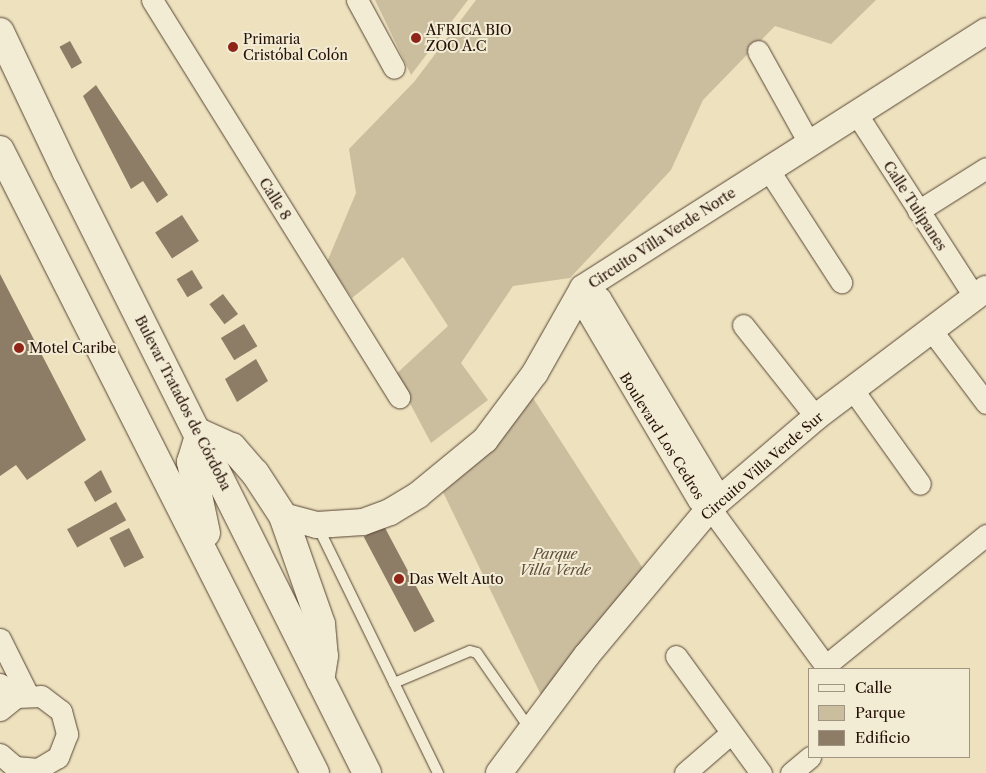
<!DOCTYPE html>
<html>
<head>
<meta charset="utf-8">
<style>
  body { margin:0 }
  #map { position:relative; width:986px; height:773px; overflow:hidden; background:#ede1be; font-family:"Libre Caslon Text",serif }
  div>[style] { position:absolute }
  .green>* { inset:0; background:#cbbe9f }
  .building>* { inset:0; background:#8d7d66; transform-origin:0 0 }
  .roads { filter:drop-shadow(0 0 1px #574534) drop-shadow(0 0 1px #574534) }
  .service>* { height:10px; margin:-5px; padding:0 5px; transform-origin:5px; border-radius:5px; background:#f3ecd5 }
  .minor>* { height:21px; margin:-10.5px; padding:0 10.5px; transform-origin:10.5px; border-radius:10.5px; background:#f3ecd5 }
  .tertiary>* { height:26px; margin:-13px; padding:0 13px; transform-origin:13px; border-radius:13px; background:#f3ecd5 }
  .secondary>* { height:28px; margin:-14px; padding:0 14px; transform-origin:14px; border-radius:14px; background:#f3ecd5 }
  .dots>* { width:14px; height:14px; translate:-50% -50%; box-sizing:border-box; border:2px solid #f3ecd5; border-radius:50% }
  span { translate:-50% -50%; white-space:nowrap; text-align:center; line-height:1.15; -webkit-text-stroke:4px #f3ecd5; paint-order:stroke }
  .poi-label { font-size:14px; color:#251106 }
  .left { translate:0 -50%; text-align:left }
  .street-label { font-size:14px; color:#251106 }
  .park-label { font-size:14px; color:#5f4e3c; font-style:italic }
  .legend { position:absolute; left:808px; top:668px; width:162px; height:90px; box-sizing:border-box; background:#f3ecd5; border:1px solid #a19482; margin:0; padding:6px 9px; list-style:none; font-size:15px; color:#251106 }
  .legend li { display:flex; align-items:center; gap:10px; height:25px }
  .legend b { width:25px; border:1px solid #a19482 }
</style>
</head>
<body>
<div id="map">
  <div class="green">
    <i style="clip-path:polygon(375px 0,468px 0,411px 75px)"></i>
    <i style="clip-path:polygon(476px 0,876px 0,831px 44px,775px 26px,703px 100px,671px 170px,570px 278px,513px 286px,461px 363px,488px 400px,431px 443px,395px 375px,448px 326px,403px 257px,352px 298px,327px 262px,356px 193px,349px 149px,414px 82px)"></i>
    <i style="clip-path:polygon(531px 395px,644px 570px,542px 697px,443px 492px,492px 451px)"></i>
  </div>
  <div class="building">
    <i style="left:70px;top:41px;width:25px;height:12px;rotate:61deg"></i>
    <i style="clip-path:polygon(96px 85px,168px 195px,157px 203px,143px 181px,131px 189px,83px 96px)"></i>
    <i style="left:182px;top:215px;width:31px;height:32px;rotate:57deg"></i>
    <i style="left:192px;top:270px;width:21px;height:18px;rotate:59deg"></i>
    <i style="clip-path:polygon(0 274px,86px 440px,27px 480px,16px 465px,0 476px)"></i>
    <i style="left:223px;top:294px;width:25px;height:17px;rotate:53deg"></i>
    <i style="left:244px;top:324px;width:26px;height:27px;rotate:59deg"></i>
    <i style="clip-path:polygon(256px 359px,268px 381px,237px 402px,225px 379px)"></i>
    <i style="clip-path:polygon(101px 470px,112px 492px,95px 502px,84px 482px)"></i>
    <i style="left:116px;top:502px;width:21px;height:56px;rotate:61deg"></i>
    <i style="left:384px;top:526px;width:108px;height:23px;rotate:62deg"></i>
    <i style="left:129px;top:528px;width:33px;height:22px;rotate:63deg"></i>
  </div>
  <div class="roads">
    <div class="service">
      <i style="left:318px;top:527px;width:274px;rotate:64deg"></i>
      <i style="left:394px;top:683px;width:82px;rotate:-22.8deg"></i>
      <i style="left:470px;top:651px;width:7px;rotate:16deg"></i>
      <i style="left:477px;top:653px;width:93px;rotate:55.1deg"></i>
    </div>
    <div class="minor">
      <i style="left:152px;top:0;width:468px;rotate:58.1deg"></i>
      <i style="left:357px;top:0;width:77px;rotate:61.4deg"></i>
      <i style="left:758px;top:51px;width:105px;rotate:61deg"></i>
      <i style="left:856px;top:113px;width:220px;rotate:57.2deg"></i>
      <i style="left:768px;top:169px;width:135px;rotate:57.1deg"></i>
      <i style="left:918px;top:211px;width:80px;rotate:-32.3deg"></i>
      <i style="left:583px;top:288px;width:20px;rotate:30deg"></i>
      <i style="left:600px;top:298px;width:219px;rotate:59deg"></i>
      <i style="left:713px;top:486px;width:22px;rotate:98deg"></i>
      <i style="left:710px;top:508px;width:14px;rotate:-146deg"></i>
      <i style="left:698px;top:500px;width:221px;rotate:-120.5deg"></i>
      <i style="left:586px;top:310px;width:22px;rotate:-98deg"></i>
      <i style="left:743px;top:325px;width:117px;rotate:51.6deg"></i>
      <i style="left:932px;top:331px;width:90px;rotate:53.1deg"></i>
      <i style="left:853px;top:390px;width:115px;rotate:54.5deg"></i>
      <i style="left:710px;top:508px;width:200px;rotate:53.8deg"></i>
      <i style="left:0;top:639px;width:63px;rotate:63.4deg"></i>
      <i style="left:676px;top:656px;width:145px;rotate:54deg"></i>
      <i style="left:825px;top:666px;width:208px;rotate:-39.1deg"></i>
      <i style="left:0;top:684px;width:20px;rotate:63deg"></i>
      <i style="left:0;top:710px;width:21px;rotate:-39deg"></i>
      <i style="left:16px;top:697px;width:25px;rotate:-2deg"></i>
      <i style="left:41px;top:696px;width:25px;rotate:37deg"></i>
      <i style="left:61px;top:711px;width:24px;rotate:75deg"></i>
      <i style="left:67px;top:734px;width:25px;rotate:111deg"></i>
      <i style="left:58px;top:757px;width:23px;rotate:149deg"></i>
      <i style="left:38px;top:769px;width:23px;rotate:-175deg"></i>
      <i style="left:15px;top:767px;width:20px;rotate:-139deg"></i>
      <i style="left:685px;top:773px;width:61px;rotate:-41deg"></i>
      <i style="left:791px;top:773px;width:25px;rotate:-40deg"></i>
    </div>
    <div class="tertiary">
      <i style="left:283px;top:516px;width:35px;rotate:15deg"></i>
      <i style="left:317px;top:525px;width:46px;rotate:-3.7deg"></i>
      <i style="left:363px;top:522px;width:29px;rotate:-20deg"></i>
      <i style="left:390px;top:512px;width:33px;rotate:-31deg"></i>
      <i style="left:418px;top:495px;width:87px;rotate:-39.4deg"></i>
      <i style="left:485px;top:440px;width:84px;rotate:-53.3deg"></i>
      <i style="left:535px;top:373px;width:98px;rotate:-60.5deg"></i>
      <i style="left:583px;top:288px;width:478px;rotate:-32.5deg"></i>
      <i style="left:499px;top:773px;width:147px;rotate:-53.3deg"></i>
      <i style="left:587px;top:655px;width:192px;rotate:-50.1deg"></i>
      <i style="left:710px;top:508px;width:140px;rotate:-40.6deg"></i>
      <i style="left:816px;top:417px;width:213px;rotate:-37deg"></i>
    </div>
    <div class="secondary">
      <i style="left:0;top:32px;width:154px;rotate:64.6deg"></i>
      <i style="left:66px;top:171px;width:673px;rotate:63.43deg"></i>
      <i style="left:0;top:150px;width:698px;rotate:63.18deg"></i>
      <i style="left:206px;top:533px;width:73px;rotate:-101.9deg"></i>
      <i style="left:191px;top:462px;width:30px;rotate:-73deg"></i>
      <i style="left:200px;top:433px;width:35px;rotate:24deg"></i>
      <i style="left:232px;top:447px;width:35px;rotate:49deg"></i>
      <i style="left:255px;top:473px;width:51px;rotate:56.9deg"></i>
      <i style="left:283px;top:516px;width:114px;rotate:70.6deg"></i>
      <i style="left:321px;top:624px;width:32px;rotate:85deg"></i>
      <i style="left:324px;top:656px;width:24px;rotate:99deg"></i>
    </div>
  </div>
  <div class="dots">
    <i style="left:416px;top:38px;background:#8f2418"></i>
    <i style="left:233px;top:47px;background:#8f2418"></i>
    <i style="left:19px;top:348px;background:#8f2418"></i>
    <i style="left:399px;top:579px;background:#8f2418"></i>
  </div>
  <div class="poi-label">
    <span class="left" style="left:426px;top:38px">AFRICA BIO<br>ZOO A.C</span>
    <span class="left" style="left:243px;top:47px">Primaria<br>Cristóbal Colón</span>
    <span class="left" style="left:29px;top:348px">Motel Caribe</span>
    <span class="left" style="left:409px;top:579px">Das Welt Auto</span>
  </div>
  <div class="street-label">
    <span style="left:275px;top:199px;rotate:58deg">Calle 8</span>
    <span style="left:915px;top:206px;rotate:57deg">Calle Tulipanes</span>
    <span style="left:662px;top:238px;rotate:-33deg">Circuito Villa Verde Norte</span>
    <span style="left:183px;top:403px;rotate:63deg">Bulevar Tratados de Córdoba</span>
    <span style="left:662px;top:436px;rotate:58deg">Boulevard Los Cedros</span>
    <span style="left:762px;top:466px;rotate:-41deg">Circuito Villa Verde Sur</span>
  </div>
  <div class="park-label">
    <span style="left:555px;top:562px">Parque<br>Villa Verde</span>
  </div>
  <ul class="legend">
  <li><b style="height:6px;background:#f3ecd5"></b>Calle</li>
  <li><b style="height:14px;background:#cbbe9f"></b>Parque</li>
  <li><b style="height:14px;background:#8d7d66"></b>Edificio</li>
  </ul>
</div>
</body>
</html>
